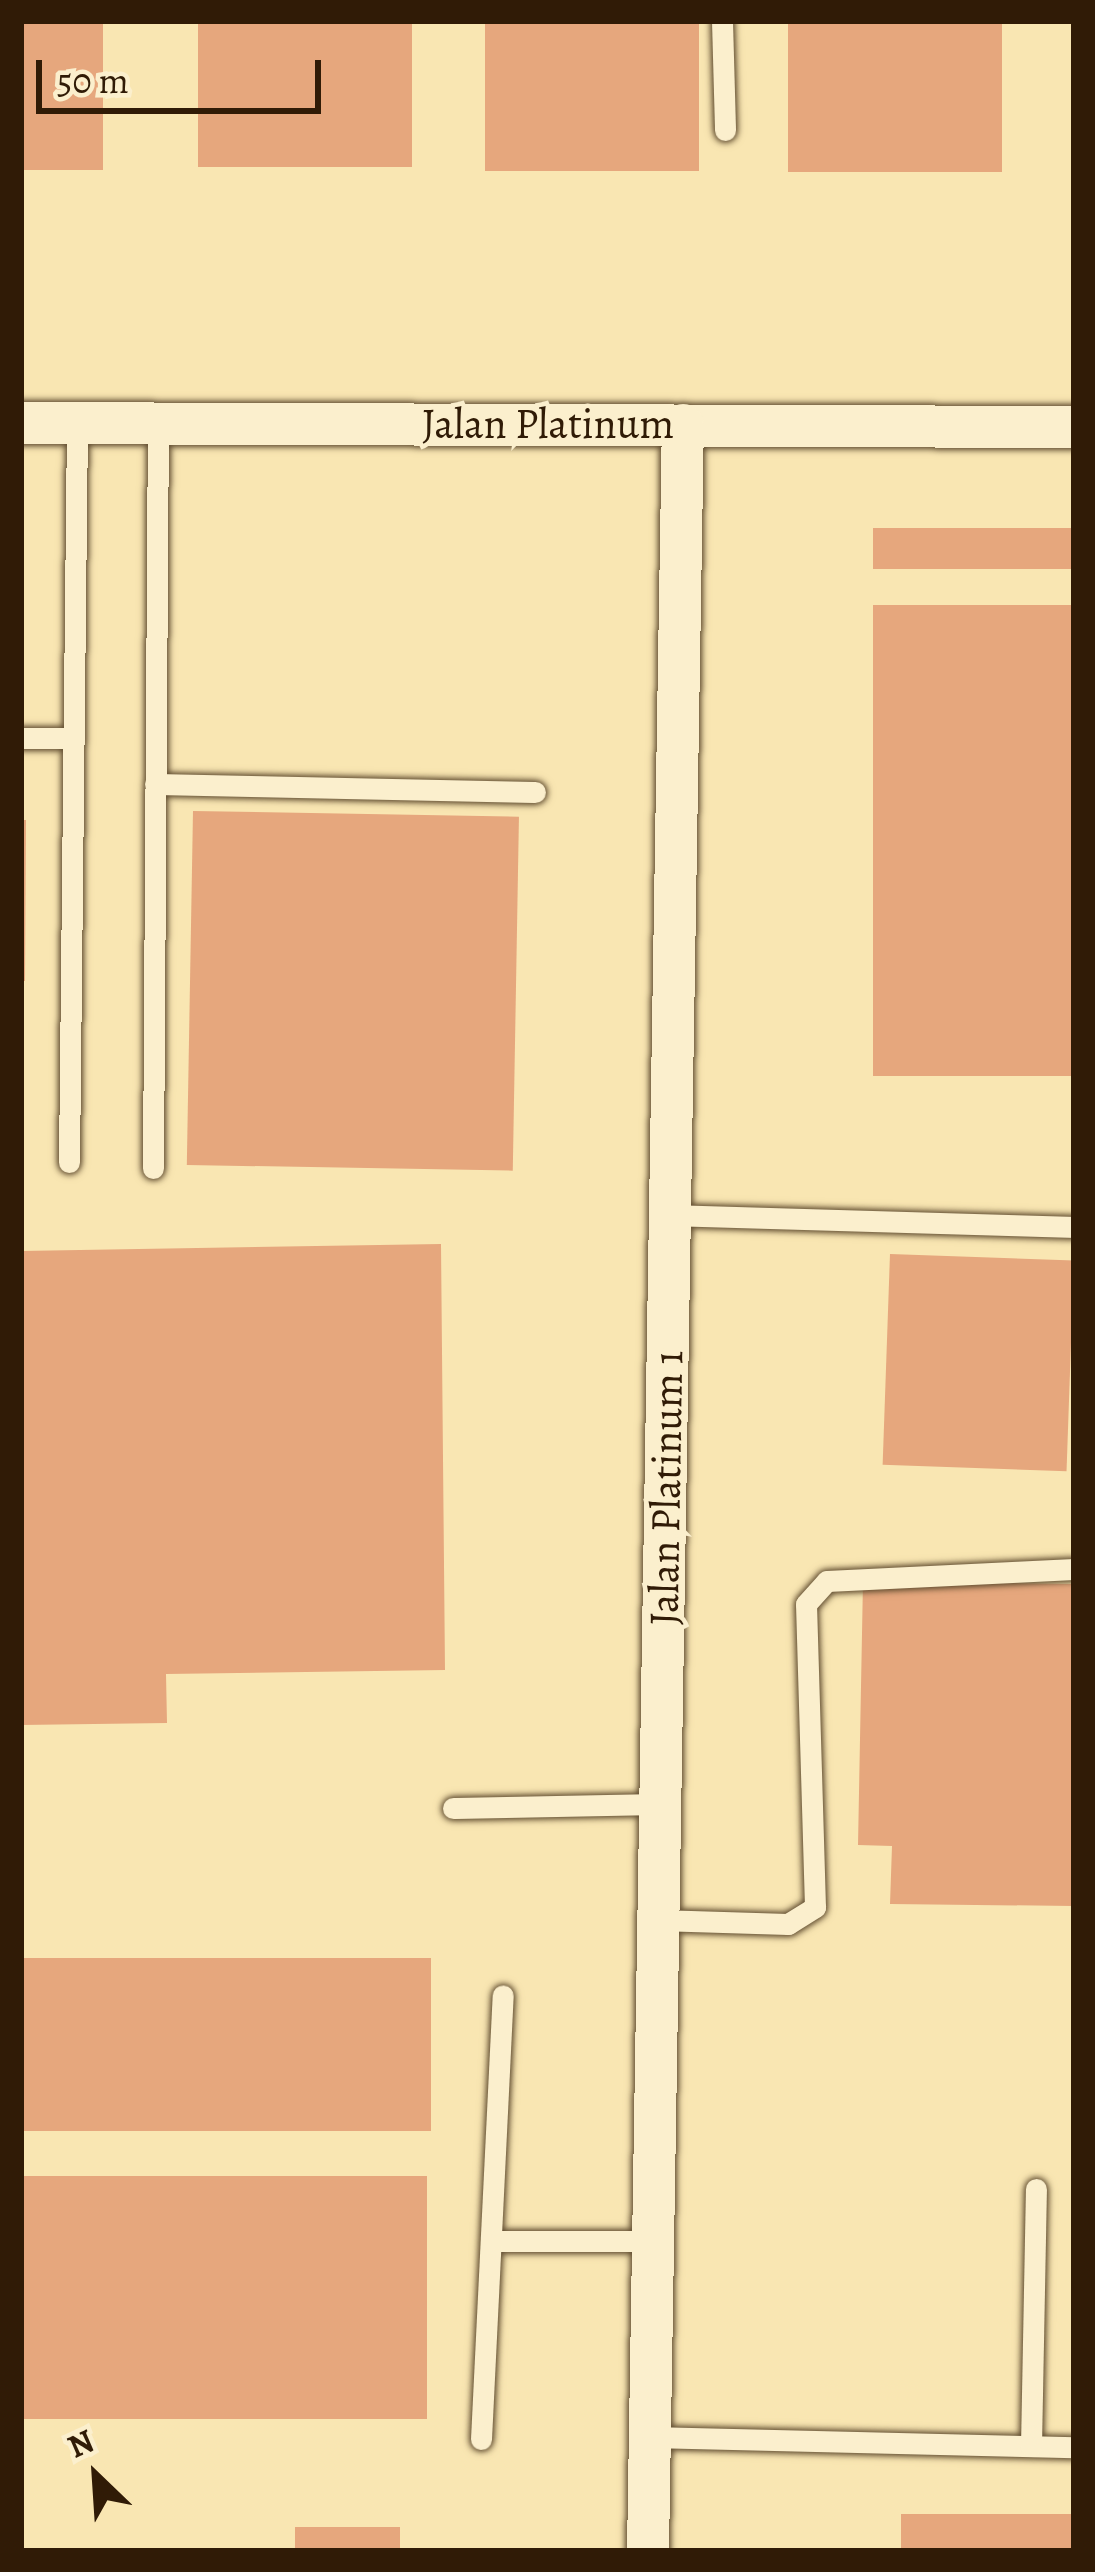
<!DOCTYPE html>
<html>
<head>
<meta charset="utf-8">
<style>
  body { margin:0 }
  #map { position:relative; width:1095px; height:2572px; overflow:hidden; background:#f9e6b2; font-family:Alegreya,serif }
  div>[style] { position:absolute }
  .building>* { inset:0; background:#e6a77d; transform-origin:0 0 }
  .roads { filter:drop-shadow(0 0 3px #624e31) drop-shadow(0 0 3px #624e31) }
  .service>* { height:21px; margin:-10.5px; padding:0 10.5px; transform-origin:10.5px; border-radius:10.5px; background:#fbefcd }
  .minor>* { height:42px; margin:-21px; padding:0 21px; transform-origin:21px; border-radius:21px; background:#fbefcd }
  span { translate:-50% -50%; white-space:nowrap; text-align:center; line-height:1.15; -webkit-text-stroke:9px #fbefcd; paint-order:stroke }
  .street-label { font-size:42px; color:#301b06 }
  .frame { position:absolute; inset:0; border:24px solid #301b06; pointer-events:none }
  .north { position:absolute; left:36px; top:2416px; width:120px; height:120px; -webkit-text-stroke:9px #fbefcd; paint-order:stroke; rotate:335deg; font-size:33px; font-weight:700; line-height:48px; text-align:center; color:#301b06 }
  .north::after { content:''; display:block; margin:auto; width:42px; height:54px; background:#301b06; clip-path:polygon(50% 0,100% 100%,50% 72%,0 100%) }
  .scale { position:absolute; left:36px; top:60px; width:285px; height:54px; box-sizing:border-box; border:6px solid #301b06; border-top:0; padding-left:15px; font-size:36px; line-height:42px; white-space:nowrap; color:#301b06; -webkit-text-stroke:9px #fbefcd; paint-order:stroke }
</style>
</head>
<body>
<div id="map">
  <div class="building">
    <i style="left:21px;top:21px;width:82px;height:149px"></i>
    <i style="left:198px;top:21px;width:214px;height:146px"></i>
    <i style="left:485px;top:21px;width:214px;height:150px"></i>
    <i style="left:788px;top:21px;width:214px;height:151px"></i>
    <i style="left:1074px;top:528px;width:41px;height:201px;rotate:90deg"></i>
    <i style="left:1074px;top:605px;width:471px;height:201px;rotate:90deg"></i>
    <i style="left:193px;top:811px;width:326px;height:354px;rotate:1deg"></i>
    <i style="clip-path:polygon(21px 820px,26px 820px,25px 981px,21px 981px)"></i>
    <i style="clip-path:polygon(441px 1244px,445px 1670px,166px 1674px,167px 1723px,21px 1725px,21px 1251px)"></i>
    <i style="left:890px;top:1254px;width:184px;height:211px;rotate:2deg"></i>
    <i style="clip-path:polygon(863px 1581px,1074px 1584px,1074px 1906px,890px 1904px,892px 1846px,858px 1845px)"></i>
    <i style="left:431px;top:1958px;width:173px;height:410px;rotate:90deg"></i>
    <i style="left:21px;top:2176px;width:406px;height:243px"></i>
    <i style="left:901px;top:2514px;width:173px;height:37px"></i>
    <i style="left:400px;top:2527px;width:24px;height:105px;rotate:90deg"></i>
  </div>
  <div class="roads">
    <div class="service">
      <i style="left:722px;top:21px;width:109px;rotate:88.4deg"></i>
      <i style="left:21px;top:738px;width:53px"></i>
      <i style="left:155px;top:784px;width:380px;rotate:1.2deg"></i>
      <i style="left:69px;top:1162px;width:739px;rotate:-89.38deg"></i>
      <i style="left:153px;top:1168px;width:745px;rotate:-89.62deg"></i>
      <i style="left:670px;top:1215px;width:404px;rotate:1.7deg"></i>
      <i style="left:453px;top:1808px;width:207px;rotate:-1.1deg"></i>
      <i style="left:658px;top:1920px;width:130px;rotate:1.8deg"></i>
      <i style="left:788px;top:1924px;width:32px;rotate:-32deg"></i>
      <i style="left:815px;top:1907px;width:303px;rotate:-91.7deg"></i>
      <i style="left:806px;top:1604px;width:31px;rotate:-48deg"></i>
      <i style="left:827px;top:1581px;width:247px;rotate:-2.8deg"></i>
      <i style="left:493px;top:2241px;width:160px"></i>
      <i style="left:650px;top:2437px;width:424px;rotate:1.4deg"></i>
      <i style="left:481px;top:2439px;width:444px;rotate:-87.2deg"></i>
      <i style="left:1031px;top:2446px;width:257px;rotate:-88.9deg"></i>
    </div>
    <div class="minor">
      <i style="left:21px;top:423px;width:1053px;rotate:0.22deg"></i>
      <i style="left:648px;top:2551px;width:2126px;rotate:-89.06deg"></i>
    </div>
  </div>
  <div class="street-label">
    <span style="left:548px;top:424px">Jalan Platinum</span>
    <span style="left:666px;top:1488px;rotate:-89deg">Jalan Platinum 1</span>
  </div>
  <div class="frame"></div>
  <div class="north">N</div>
  <div class="scale">50 m</div>
</div>
</body>
</html>
